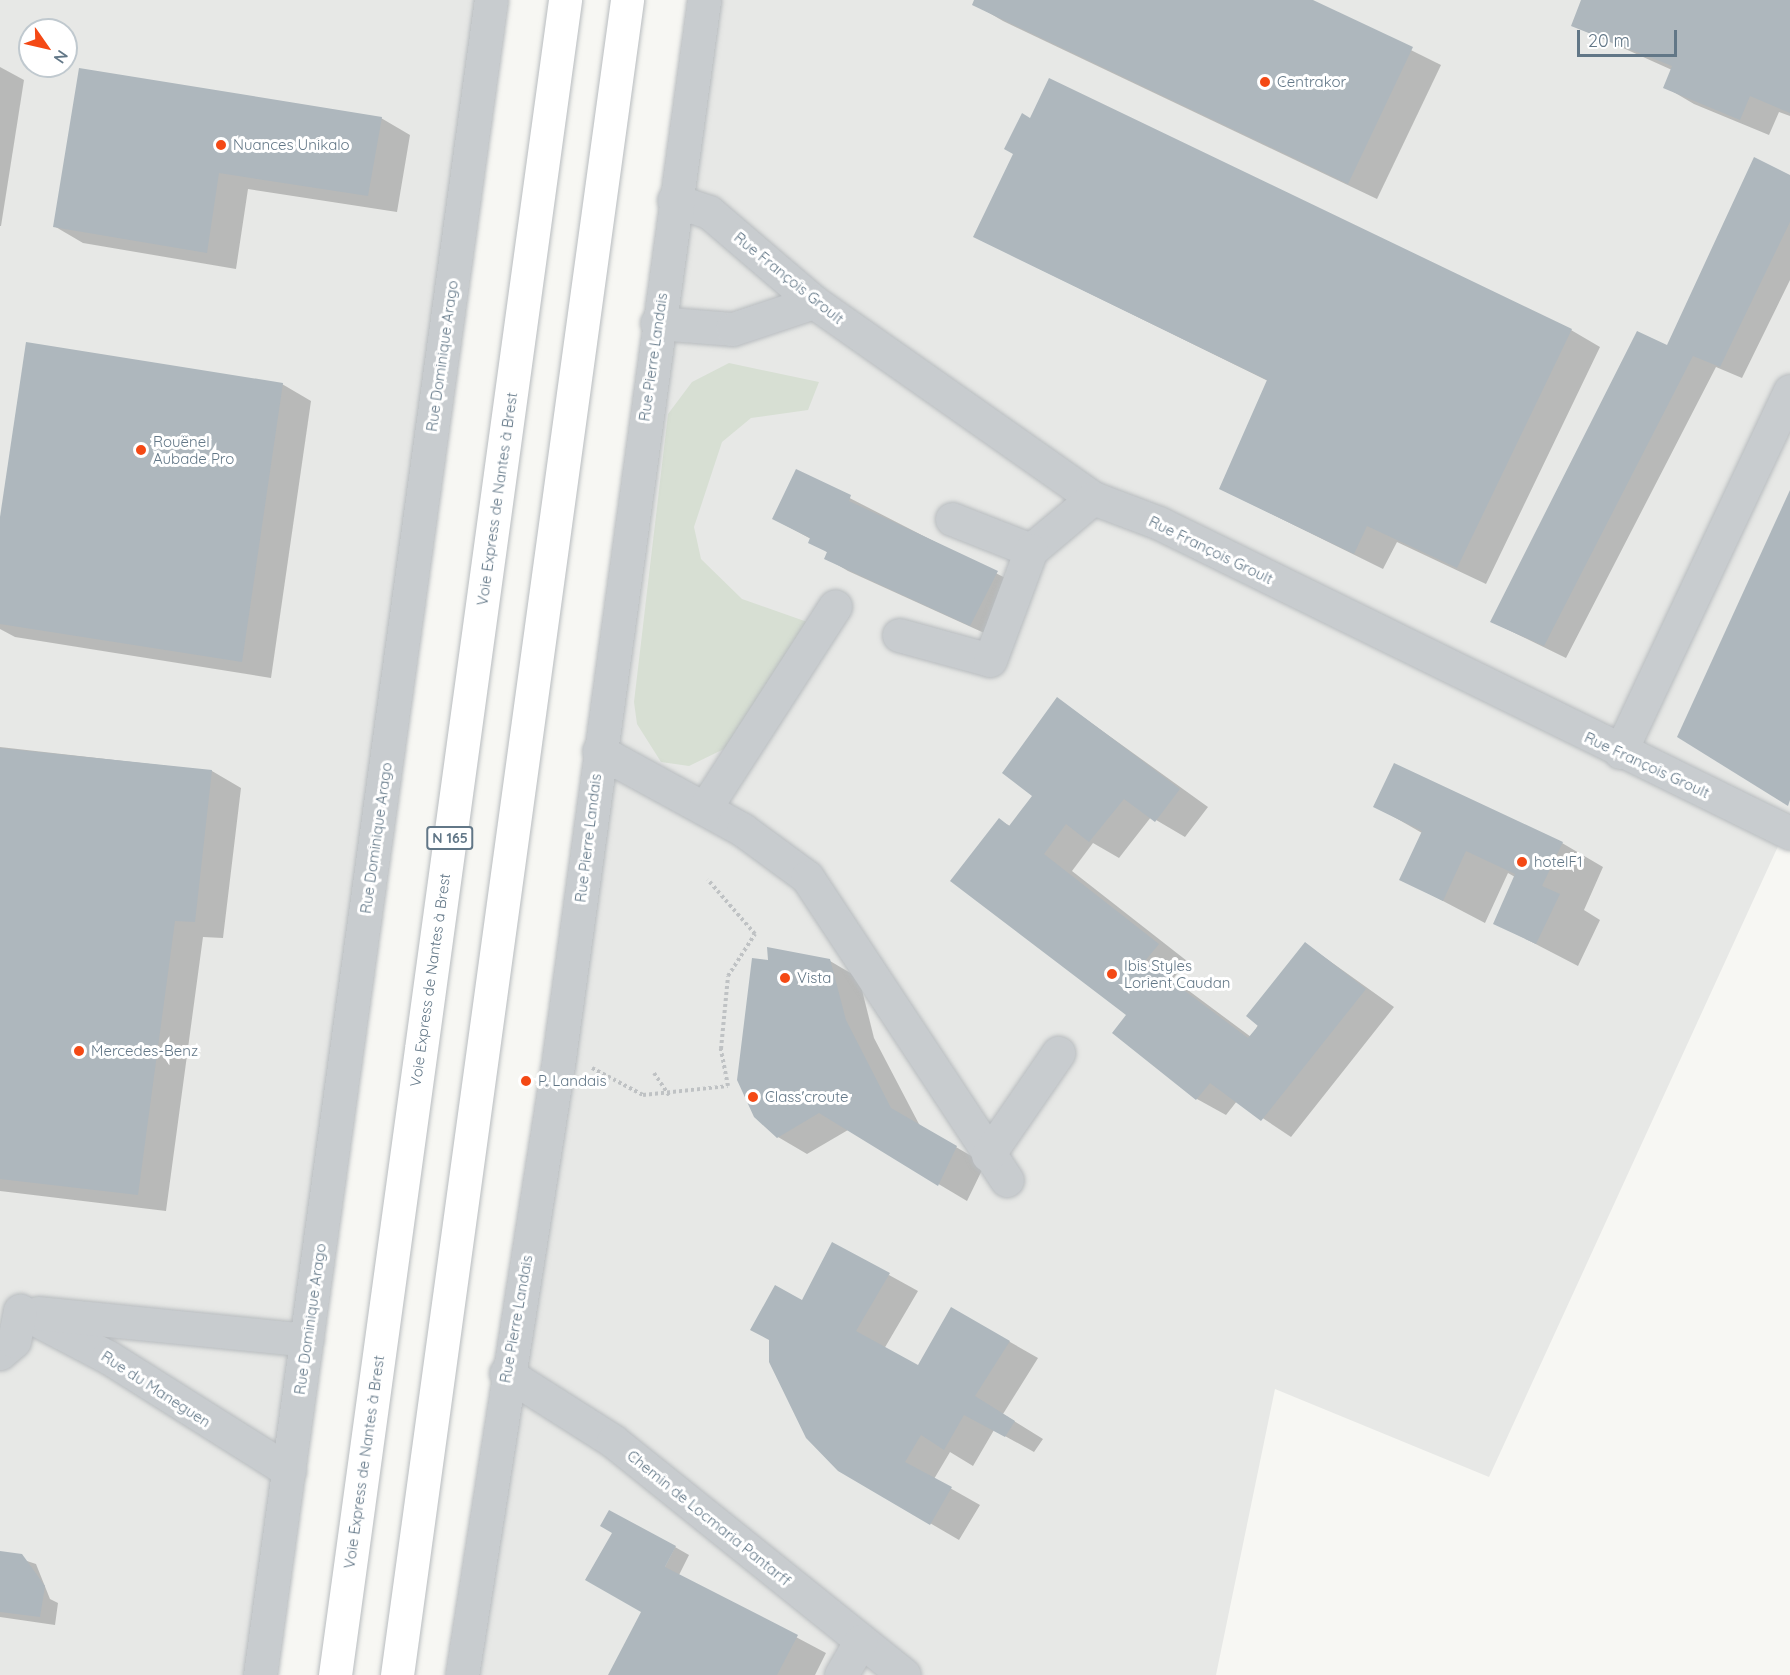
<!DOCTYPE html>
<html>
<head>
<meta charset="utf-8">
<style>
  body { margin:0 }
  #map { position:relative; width:1790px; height:1675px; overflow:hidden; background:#f7f7f3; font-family:Quicksand,sans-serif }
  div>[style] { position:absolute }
  .built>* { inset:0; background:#e7e8e6 }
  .green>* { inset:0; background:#d7dfd3 }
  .shadow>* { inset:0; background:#0003 }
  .building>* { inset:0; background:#aeb7bd }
  .path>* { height:4px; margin-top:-2px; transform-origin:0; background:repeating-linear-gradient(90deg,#bfc2c4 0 3px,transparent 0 6px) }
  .roads { filter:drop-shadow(0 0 2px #b8bcbf) drop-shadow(0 0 2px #b8bcbf) }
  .minor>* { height:33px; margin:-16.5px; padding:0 16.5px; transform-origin:16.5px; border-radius:16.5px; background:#c8cccf }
  .highway>* { height:33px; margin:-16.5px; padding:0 16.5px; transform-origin:16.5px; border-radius:16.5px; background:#fff }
  .dots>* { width:16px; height:16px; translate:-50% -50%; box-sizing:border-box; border:3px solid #fff; border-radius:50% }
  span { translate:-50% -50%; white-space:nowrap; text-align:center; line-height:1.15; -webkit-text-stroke:6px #fff; paint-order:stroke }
  .shield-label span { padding:2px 4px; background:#fff; border:2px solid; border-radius:4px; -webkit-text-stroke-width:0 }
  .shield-label { font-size:14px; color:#627787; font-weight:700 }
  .poi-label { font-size:15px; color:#627787 }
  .left { translate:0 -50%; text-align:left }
  .street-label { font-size:15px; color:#627787 }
  .north { position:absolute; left:18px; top:18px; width:60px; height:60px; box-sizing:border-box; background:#fff; border:2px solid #c0c9cf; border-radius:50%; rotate:124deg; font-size:16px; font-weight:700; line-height:24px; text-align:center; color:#627787 }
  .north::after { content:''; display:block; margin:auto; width:21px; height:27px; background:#f44915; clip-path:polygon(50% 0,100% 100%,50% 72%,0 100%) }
  .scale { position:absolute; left:1577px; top:30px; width:100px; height:27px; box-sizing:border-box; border:3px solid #627787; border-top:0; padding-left:8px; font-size:18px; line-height:21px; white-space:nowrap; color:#627787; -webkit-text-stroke:4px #fff; paint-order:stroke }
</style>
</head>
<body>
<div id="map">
  <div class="built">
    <i style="clip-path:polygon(evenodd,0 0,491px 0,259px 1675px,0 1675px,0 0,30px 30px,66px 30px,66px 66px,30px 66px,30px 30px)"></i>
    <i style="clip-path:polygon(704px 0,1790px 0,1790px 833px,1785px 831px,1489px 1477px,1275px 1389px,1216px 1675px,462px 1675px)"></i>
  </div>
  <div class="green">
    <i style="clip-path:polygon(729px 363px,819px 382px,808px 410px,751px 418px,722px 442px,694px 527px,701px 559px,742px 599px,813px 624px,726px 748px,689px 766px,661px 762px,637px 724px,634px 702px,668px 414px,692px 382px)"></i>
  </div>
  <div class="shadow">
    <i style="clip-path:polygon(976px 0,1310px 0,1441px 65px,1377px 199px,1003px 21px,974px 4px)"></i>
    <i style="clip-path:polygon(1583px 0,1790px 0,1790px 116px,1779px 112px,1769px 135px,1694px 104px,1665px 87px,1672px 70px,1572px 25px)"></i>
    <i style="clip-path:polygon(0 67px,24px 80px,1px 226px,0 226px)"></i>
    <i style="clip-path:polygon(381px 118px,410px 135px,397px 212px,248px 189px,236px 269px,83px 243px,54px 226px)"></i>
    <i style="clip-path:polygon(1790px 177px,1790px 280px,1742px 378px,1716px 367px,1566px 658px,1492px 622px,1668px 347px)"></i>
    <i style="clip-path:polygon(975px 237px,1571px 330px,1600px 347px,1486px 584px,1397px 542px,1383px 569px,1221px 489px,1268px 381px)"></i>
    <i style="clip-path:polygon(282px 384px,311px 401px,271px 678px,15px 637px,0 629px,0 527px)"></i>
    <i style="clip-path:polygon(797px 471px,1019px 585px,993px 637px,848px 571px,826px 558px,828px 553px,811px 539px,774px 519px)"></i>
    <i style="clip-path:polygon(1058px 699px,1208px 807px,1185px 837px,1151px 817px,1119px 858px,1093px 843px,1072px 871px,1187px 961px,1173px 979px,1251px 1037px,1306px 944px,1394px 1007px,1291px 1137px,1237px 1101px,1226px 1115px,1197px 1099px,1128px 1015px,999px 820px,1010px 826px,1034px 795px)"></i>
    <i style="clip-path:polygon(0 747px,212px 771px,241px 788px,223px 938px,203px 937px,166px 1211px,0 1191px)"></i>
    <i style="clip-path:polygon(1375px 806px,1562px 843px,1603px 867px,1584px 910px,1600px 920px,1578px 966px,1495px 923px,1515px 877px,1508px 873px,1485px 923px,1401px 879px,1422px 833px)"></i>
    <i style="clip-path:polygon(830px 961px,859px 978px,874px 1038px,920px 1126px,985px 1164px,967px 1201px,848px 1130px,807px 1154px,778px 1137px,770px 962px)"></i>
    <i style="clip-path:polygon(889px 1275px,918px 1291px,884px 1349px,919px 1367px,952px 1309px,1038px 1358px,1003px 1414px,1043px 1439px,1034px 1452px,994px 1430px,973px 1466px,950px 1452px,934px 1479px,980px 1505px,959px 1540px,839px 1470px,802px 1302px)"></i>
    <i style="clip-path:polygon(675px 1547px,689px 1555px,679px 1575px,826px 1653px,815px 1675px,610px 1675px)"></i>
    <i style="clip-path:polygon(0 1552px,36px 1564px,50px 1599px,58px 1603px,55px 1625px,0 1617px)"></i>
  </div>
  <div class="building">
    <i style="clip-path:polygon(974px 0,1313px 0,1413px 47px,1348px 184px,972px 5px)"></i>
    <i style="clip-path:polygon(1581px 0,1790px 0,1790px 113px,1750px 96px,1740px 120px,1663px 88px,1672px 66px,1571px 26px)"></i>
    <i style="clip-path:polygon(79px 68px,382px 117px,368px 196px,219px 173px,207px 253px,53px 227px)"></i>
    <i style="clip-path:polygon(1049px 78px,1572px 329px,1457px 568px,1367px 526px,1354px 554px,1219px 489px,1267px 380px,973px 237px,1013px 154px,1004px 149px,1022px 113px,1030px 118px)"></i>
    <i style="clip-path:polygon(1754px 157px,1790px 175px,1790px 222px,1720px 367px,1693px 356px,1544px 646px,1490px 622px,1637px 331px,1667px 345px)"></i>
    <i style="clip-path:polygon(26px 342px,283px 383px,242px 662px,0 624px,0 517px)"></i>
    <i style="clip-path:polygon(796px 469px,851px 495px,849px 501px,998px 571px,970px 626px,824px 559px,827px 552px,808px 543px,810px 538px,772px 519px)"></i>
    <i style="clip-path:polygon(1790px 490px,1790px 800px,1788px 806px,1677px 737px)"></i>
    <i style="clip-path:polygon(1057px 697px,1180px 789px,1155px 822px,1124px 799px,1089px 842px,1066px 824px,1044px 854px,1159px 944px,1145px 961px,1248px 1038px,1258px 1026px,1246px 1016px,1305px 942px,1366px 989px,1261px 1121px,1210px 1083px,1196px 1100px,1112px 1033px,1126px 1015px,950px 881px,999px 818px,1009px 826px,1032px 796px,1002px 773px)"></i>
    <i style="clip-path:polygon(0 748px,212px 770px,195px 922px,175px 921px,138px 1195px,0 1179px)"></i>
    <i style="clip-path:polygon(1394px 763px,1563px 842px,1542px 886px,1560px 894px,1536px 944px,1493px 924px,1515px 874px,1466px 851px,1443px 901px,1399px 880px,1422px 831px,1373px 807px)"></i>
    <i style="clip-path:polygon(767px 947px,830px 959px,846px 1020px,891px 1108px,957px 1146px,938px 1186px,819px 1113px,777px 1138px,754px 1117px,737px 1080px,752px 958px,768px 960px)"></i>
    <i style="clip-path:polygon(832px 1242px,890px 1273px,856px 1331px,918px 1365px,951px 1307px,1010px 1341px,975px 1396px,1015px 1421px,1005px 1437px,964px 1415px,944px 1450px,921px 1435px,905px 1462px,952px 1487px,930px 1525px,838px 1471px,806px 1438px,769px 1362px,769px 1340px,750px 1330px,775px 1285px,802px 1300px)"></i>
    <i style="clip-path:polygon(609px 1510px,676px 1546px,665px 1567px,798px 1635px,777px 1675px,608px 1675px,641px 1612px,585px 1580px,612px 1533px,600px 1526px)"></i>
    <i style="clip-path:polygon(0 1551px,22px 1554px,45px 1586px,40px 1617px,0 1612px)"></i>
  </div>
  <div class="path">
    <i style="left:592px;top:1068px;width:58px;rotate:27.9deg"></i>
    <i style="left:643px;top:1095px;width:85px;rotate:-6deg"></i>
    <i style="left:728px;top:1086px;width:38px;rotate:-101deg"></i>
    <i style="left:721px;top:1049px;width:73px;rotate:-84.5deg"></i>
    <i style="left:728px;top:976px;width:50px;rotate:-57.3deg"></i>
    <i style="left:755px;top:934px;width:72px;rotate:-131deg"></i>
    <i style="left:654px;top:1073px;width:27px;rotate:56deg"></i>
  </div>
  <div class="roads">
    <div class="minor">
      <i style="left:674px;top:200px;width:37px;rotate:19deg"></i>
      <i style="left:709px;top:212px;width:138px;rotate:40.6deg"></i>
      <i style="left:814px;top:302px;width:341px;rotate:35.1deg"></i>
      <i style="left:1093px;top:498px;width:71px;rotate:20.7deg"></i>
      <i style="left:1159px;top:523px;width:703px;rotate:26.16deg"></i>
      <i style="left:657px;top:323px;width:76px;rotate:4.5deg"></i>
      <i style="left:733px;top:329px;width:85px;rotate:-18.4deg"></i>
      <i style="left:952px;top:519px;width:85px;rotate:21.4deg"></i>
      <i style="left:1031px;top:550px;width:81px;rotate:-40deg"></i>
      <i style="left:899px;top:635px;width:94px;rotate:15.4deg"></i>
      <i style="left:990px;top:660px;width:117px;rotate:-69.6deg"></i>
      <i style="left:599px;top:751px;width:164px;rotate:28.7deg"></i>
      <i style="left:743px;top:830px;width:79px;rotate:36.3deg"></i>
      <i style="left:807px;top:877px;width:363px;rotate:56.6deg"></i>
      <i style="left:1620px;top:752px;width:399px;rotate:-64.8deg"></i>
      <i style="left:705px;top:808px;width:240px;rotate:-57.2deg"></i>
      <i style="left:988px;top:1155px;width:124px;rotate:-55.5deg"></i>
      <i style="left:20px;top:1311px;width:99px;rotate:27.6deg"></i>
      <i style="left:108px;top:1357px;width:214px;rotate:32.2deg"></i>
      <i style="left:38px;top:1313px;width:270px;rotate:5.7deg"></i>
      <i style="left:0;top:1353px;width:18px;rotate:-41deg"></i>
      <i style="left:14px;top:1341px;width:31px;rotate:-79deg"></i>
      <i style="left:506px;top:1373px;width:127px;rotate:32.4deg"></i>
      <i style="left:613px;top:1441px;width:373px;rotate:38.8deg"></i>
      <i style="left:260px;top:1675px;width:1691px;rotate:-82.15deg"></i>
      <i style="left:462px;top:1675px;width:618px;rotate:-81.06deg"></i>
      <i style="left:558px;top:1065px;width:1075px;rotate:-82.19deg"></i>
      <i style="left:841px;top:1675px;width:39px;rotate:-60deg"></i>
    </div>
    <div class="highway">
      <i style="left:335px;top:1675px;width:1691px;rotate:-82.18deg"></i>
      <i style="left:397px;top:1675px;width:1691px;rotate:-82.18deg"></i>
    </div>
  </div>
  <div class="dots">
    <i style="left:1265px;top:82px;background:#f44915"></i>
    <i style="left:221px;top:145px;background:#f44915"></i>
    <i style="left:141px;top:450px;background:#f44915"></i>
    <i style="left:1522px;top:862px;background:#f44915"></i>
    <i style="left:1112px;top:974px;background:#f44915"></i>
    <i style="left:785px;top:978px;background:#f44915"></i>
    <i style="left:79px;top:1051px;background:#f44915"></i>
    <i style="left:526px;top:1081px;background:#f44915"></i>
    <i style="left:753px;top:1097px;background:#f44915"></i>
  </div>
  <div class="shield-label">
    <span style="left:450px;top:838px">N 165</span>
  </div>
  <div class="poi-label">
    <span class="left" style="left:1277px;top:82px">Centrakor</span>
    <span class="left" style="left:233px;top:145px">Nuances Unikalo</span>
    <span class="left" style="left:153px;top:450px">Rouënel<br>Aubade Pro</span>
    <span class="left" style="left:1534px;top:862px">hotelF1</span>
    <span class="left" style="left:1124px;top:974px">Ibis Styles<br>Lorient Caudan</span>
    <span class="left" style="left:797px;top:978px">Vista</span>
    <span class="left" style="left:91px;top:1051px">Mercedes-Benz</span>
    <span class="left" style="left:538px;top:1081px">P. Landais</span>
    <span class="left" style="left:765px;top:1097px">Class'croute</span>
  </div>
  <div class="street-label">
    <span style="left:789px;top:278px;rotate:39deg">Rue François Groult</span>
    <span style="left:442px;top:356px;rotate:-82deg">Rue Dominique Arago</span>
    <span style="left:653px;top:357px;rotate:-82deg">Rue Pierre Landais</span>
    <span style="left:497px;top:499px;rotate:-82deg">Voie Express de Nantes à Brest</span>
    <span style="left:1211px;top:550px;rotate:26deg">Rue François Groult</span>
    <span style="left:1647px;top:765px;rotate:25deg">Rue François Groult</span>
    <span style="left:376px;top:838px;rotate:-82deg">Rue Dominique Arago</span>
    <span style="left:588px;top:838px;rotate:-83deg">Rue Pierre Landais</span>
    <span style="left:430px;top:980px;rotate:-82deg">Voie Express de Nantes à Brest</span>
    <span style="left:310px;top:1319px;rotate:-82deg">Rue Dominique Arago</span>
    <span style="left:516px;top:1319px;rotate:-80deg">Rue Pierre Landais</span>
    <span style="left:156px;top:1389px;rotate:33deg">Rue du Maneguen</span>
    <span style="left:364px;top:1462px;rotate:-82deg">Voie Express de Nantes à Brest</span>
    <span style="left:709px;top:1518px;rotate:39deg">Chemin de Locmaria Pantarff</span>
  </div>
  <div class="north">N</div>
  <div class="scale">20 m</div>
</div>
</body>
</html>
